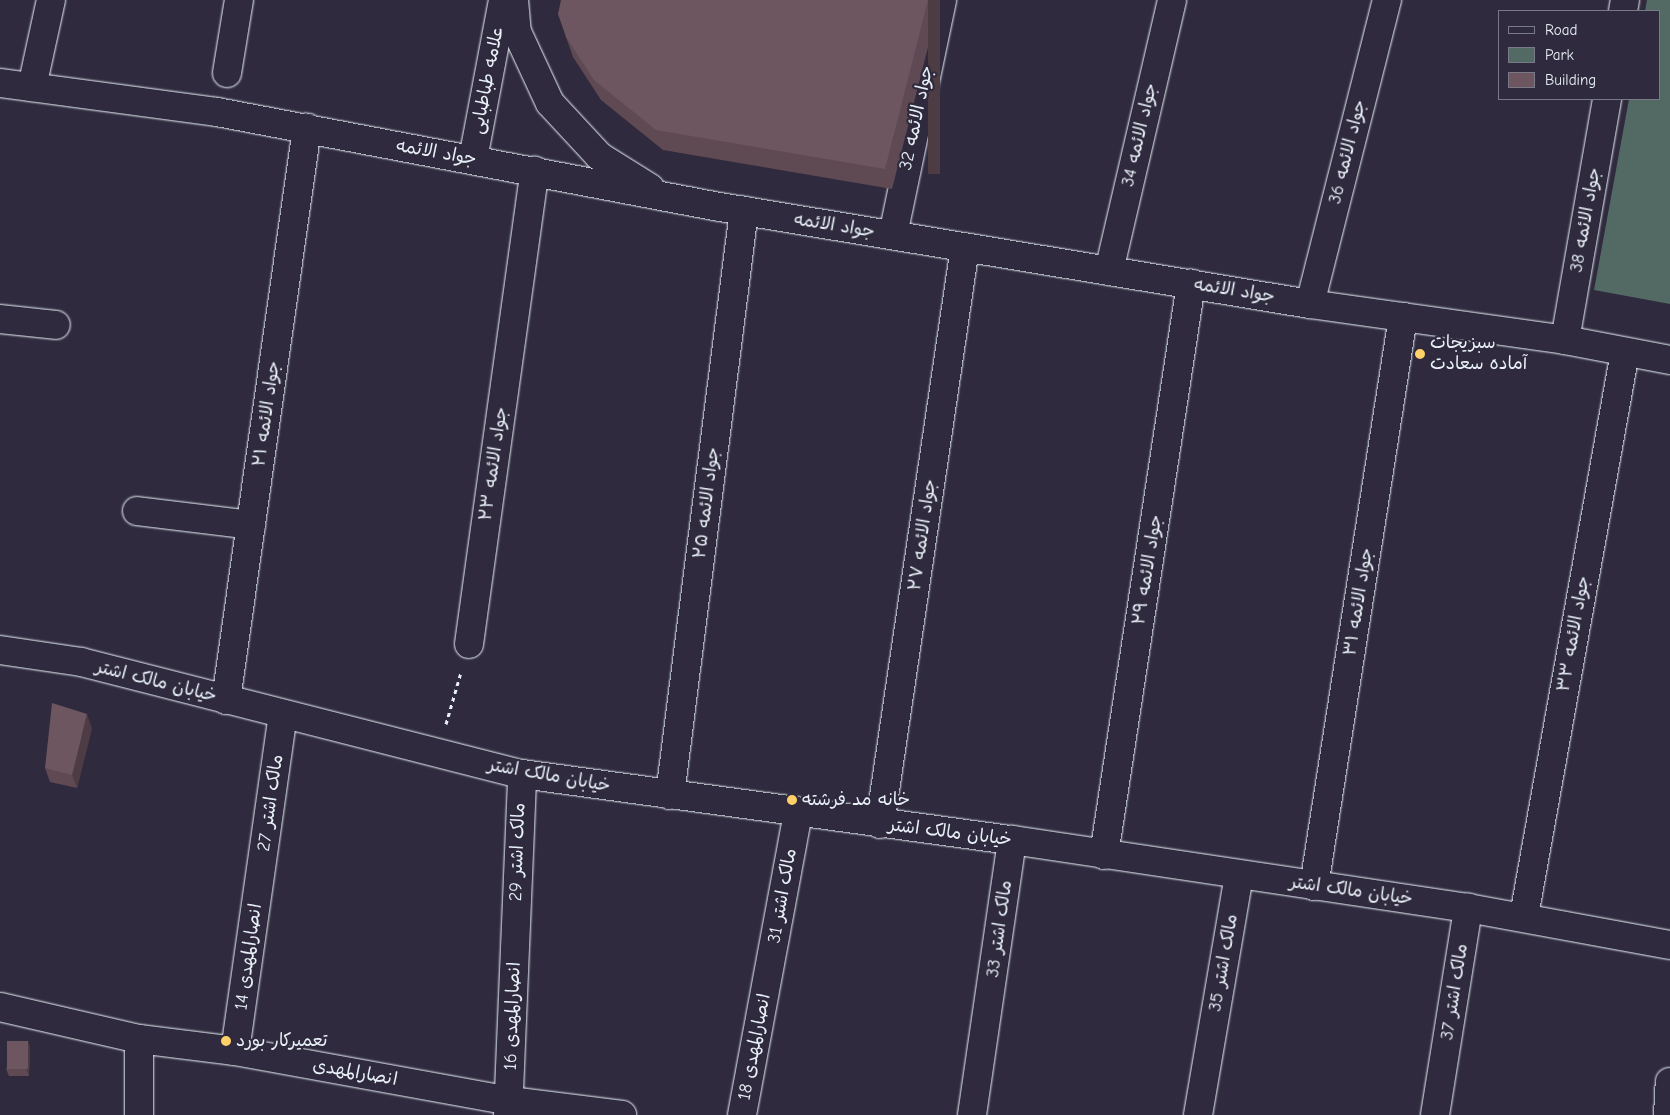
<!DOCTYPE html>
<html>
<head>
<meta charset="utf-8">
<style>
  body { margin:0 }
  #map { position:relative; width:1670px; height:1115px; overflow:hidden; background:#2f2a3d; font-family:"Comic Neue","Playpen Sans Arabic",sans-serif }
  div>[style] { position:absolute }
  .green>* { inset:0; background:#536964 }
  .path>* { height:3px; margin-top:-1.5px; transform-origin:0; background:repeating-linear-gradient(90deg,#e8f1f8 0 4px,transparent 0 8px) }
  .roads { filter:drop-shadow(0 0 1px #e8f1f8) drop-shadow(0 0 1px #e8f1f8) }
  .minor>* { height:28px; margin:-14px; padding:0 14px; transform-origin:14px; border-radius:14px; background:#2f2a3d }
  .wall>* { inset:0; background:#5f4a53 }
  .shaded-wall>* { inset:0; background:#4d3c43; transform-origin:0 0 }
  .building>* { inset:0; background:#6e5660; transform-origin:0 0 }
  .dots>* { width:14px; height:14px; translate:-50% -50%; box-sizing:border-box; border:2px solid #2f2a3d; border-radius:50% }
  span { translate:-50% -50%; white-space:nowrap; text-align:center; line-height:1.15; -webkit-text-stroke:4.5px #2f2a3d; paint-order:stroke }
  .street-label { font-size:18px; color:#e8f1f8 }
  .poi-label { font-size:18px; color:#e8f1f8 }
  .left { translate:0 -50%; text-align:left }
  .legend { position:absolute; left:1498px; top:10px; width:162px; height:90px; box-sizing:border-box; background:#2f2a3d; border:1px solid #797a88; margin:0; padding:6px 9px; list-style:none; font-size:15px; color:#e8f1f8 }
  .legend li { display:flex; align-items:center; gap:10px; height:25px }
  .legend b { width:25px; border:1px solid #797a88 }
</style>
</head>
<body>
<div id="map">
  <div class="green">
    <i style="clip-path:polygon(1647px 0,1670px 0,1670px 304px,1594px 290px,1629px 99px,1659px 99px,1659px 11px,1645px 11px)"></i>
  </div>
  <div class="path">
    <i style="left:446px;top:724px;width:54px;rotate:-73.9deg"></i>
  </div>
  <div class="roads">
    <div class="minor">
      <i style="left:514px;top:0;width:32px;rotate:85deg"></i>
      <i style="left:517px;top:32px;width:78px;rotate:65.1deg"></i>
      <i style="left:550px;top:103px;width:72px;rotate:47.2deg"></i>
      <i style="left:599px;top:156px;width:60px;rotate:32.1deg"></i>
      <i style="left:1623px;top:11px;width:11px;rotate:-80deg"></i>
      <i style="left:227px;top:73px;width:74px;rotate:-80.7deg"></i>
      <i style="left:0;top:83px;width:219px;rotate:7.6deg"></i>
      <i style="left:217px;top:112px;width:506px;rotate:10.71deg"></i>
      <i style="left:714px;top:206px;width:604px;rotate:9.34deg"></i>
      <i style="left:1310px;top:304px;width:258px;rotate:8deg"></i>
      <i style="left:1565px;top:340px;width:107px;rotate:10.8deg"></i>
      <i style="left:32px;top:87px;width:89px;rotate:-77.7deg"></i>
      <i style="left:473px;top:159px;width:162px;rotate:-79.3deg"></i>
      <i style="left:893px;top:235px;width:240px;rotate:-78.2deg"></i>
      <i style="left:1109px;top:271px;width:278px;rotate:-76.9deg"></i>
      <i style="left:1310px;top:304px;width:314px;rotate:-75.8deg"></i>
      <i style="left:0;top:319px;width:56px;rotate:6.1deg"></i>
      <i style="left:1565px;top:340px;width:245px;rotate:-80.1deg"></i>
      <i style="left:137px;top:511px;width:115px;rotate:7deg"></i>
      <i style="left:469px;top:644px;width:478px;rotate:-82.1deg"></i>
      <i style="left:0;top:650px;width:82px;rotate:8.4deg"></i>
      <i style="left:81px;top:662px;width:455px;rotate:14.3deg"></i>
      <i style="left:522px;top:774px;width:494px;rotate:7.7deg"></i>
      <i style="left:1012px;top:840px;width:461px;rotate:8.5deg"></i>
      <i style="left:1468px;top:908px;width:205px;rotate:10.4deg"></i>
      <i style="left:226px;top:700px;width:578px;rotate:-81.94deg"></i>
      <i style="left:670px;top:795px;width:589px;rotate:-82.78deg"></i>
      <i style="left:880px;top:824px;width:583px;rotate:-81.62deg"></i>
      <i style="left:1104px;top:855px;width:578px;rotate:-81.34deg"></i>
      <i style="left:1314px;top:886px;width:576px;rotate:-81.11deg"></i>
      <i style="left:1524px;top:916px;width:573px;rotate:-79.85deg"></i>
      <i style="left:0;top:1007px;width:143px;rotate:13deg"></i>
      <i style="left:139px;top:1039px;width:97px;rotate:7.1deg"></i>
      <i style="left:235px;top:1051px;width:280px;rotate:10.3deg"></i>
      <i style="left:510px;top:1101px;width:113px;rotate:7.1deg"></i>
      <i style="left:139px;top:1039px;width:76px;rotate:90deg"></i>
      <i style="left:235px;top:1051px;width:340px;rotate:-81.9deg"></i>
      <i style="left:508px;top:1115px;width:341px;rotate:-87.6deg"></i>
      <i style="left:742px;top:1115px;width:307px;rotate:-79.5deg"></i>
      <i style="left:972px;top:1115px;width:278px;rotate:-81.7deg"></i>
      <i style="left:1198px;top:1115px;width:242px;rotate:-80.3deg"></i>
      <i style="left:1435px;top:1115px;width:210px;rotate:-80.9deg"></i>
      <i style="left:1668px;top:1115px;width:33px;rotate:-87deg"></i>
    </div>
  </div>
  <div class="wall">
    <i style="clip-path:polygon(561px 0,940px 0,892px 189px,663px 150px,601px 100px,573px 57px,566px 37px)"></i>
    <i style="clip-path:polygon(92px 728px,77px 788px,50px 782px,45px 768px)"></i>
    <i style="clip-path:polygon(28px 1041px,30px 1048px,29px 1076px,9px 1076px,6px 1069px)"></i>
  </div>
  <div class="shaded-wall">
    <i style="left:928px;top:0;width:12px;height:174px"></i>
    <i style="clip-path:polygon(87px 714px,92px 728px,77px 788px,72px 775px)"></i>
    <i style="clip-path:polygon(28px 1041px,30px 1048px,29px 1076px,26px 1069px)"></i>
  </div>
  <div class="building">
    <i style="clip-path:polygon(561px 0,928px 0,885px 169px,656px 130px,594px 80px,566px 37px,558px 14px)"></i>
    <i style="clip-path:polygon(52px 703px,87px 714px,72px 775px,45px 768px)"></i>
    <i style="left:7px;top:1041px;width:21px;height:28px"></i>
  </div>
  <div class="dots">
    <i style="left:1420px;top:354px;background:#ffd166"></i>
    <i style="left:792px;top:800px;background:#ffd166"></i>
    <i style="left:226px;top:1041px;background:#ffd166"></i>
  </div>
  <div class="street-label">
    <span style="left:488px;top:80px;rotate:-79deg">علامه طباطبایی</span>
    <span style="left:917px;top:118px;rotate:-78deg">جواد الائمه 32</span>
    <span style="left:1140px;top:135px;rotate:-77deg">جواد الائمه 34</span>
    <span style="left:1348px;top:152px;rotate:-76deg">جواد الائمه 36</span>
    <span style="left:436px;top:153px;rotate:10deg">جواد الائمه</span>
    <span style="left:1586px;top:220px;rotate:-80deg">جواد الائمه 38</span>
    <span style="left:834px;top:226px;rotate:9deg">جواد الائمه</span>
    <span style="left:1234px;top:291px;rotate:9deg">جواد الائمه</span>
    <span style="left:267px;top:414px;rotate:-82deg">جواد الائمه ۲۱</span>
    <span style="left:494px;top:464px;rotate:-82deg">جواد الائمه ۲۳</span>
    <span style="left:707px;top:503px;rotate:-83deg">جواد الائمه ۲۵</span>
    <span style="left:923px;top:535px;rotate:-82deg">جواد الائمه ۲۷</span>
    <span style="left:1148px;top:570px;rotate:-81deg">جواد الائمه ۲۹</span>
    <span style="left:1359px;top:602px;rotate:-81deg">جواد الائمه ۳۱</span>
    <span style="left:1574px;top:634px;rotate:-80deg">جواد الائمه ۳۳</span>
    <span style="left:156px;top:682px;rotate:14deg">خیابان مالک اشتر</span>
    <span style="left:549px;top:776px;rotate:10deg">خیابان مالک اشتر</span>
    <span style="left:271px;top:803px;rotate:-82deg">مالک اشتر 27</span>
    <span style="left:950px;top:833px;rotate:7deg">خیابان مالک اشتر</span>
    <span style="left:518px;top:852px;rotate:-88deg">مالک اشتر 29</span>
    <span style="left:1351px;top:891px;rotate:8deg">خیابان مالک اشتر</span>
    <span style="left:783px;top:896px;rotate:-80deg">مالک اشتر 31</span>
    <span style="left:1000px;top:929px;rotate:-82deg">مالک اشتر 33</span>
    <span style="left:249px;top:957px;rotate:-82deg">انصارالمهدی 14</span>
    <span style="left:1224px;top:963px;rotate:-80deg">مالک اشتر 35</span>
    <span style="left:1455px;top:992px;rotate:-81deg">مالک اشتر 37</span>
    <span style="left:513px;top:1016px;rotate:-88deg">انصارالمهدی 16</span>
    <span style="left:755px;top:1047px;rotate:-79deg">انصارالمهدی 18</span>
    <span style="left:355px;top:1073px;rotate:10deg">انصارالمهدی</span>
  </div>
  <div class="poi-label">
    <span class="left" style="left:1430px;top:354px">سبزیجات<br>آماده سعادت</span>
    <span class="left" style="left:802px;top:800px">خانه مد فرشته</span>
    <span class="left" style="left:236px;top:1041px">تعمیرکار بورد</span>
  </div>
  <ul class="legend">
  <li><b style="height:6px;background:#2f2a3d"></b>Road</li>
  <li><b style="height:14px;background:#536964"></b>Park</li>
  <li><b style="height:14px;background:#6e5660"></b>Building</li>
  </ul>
</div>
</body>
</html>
